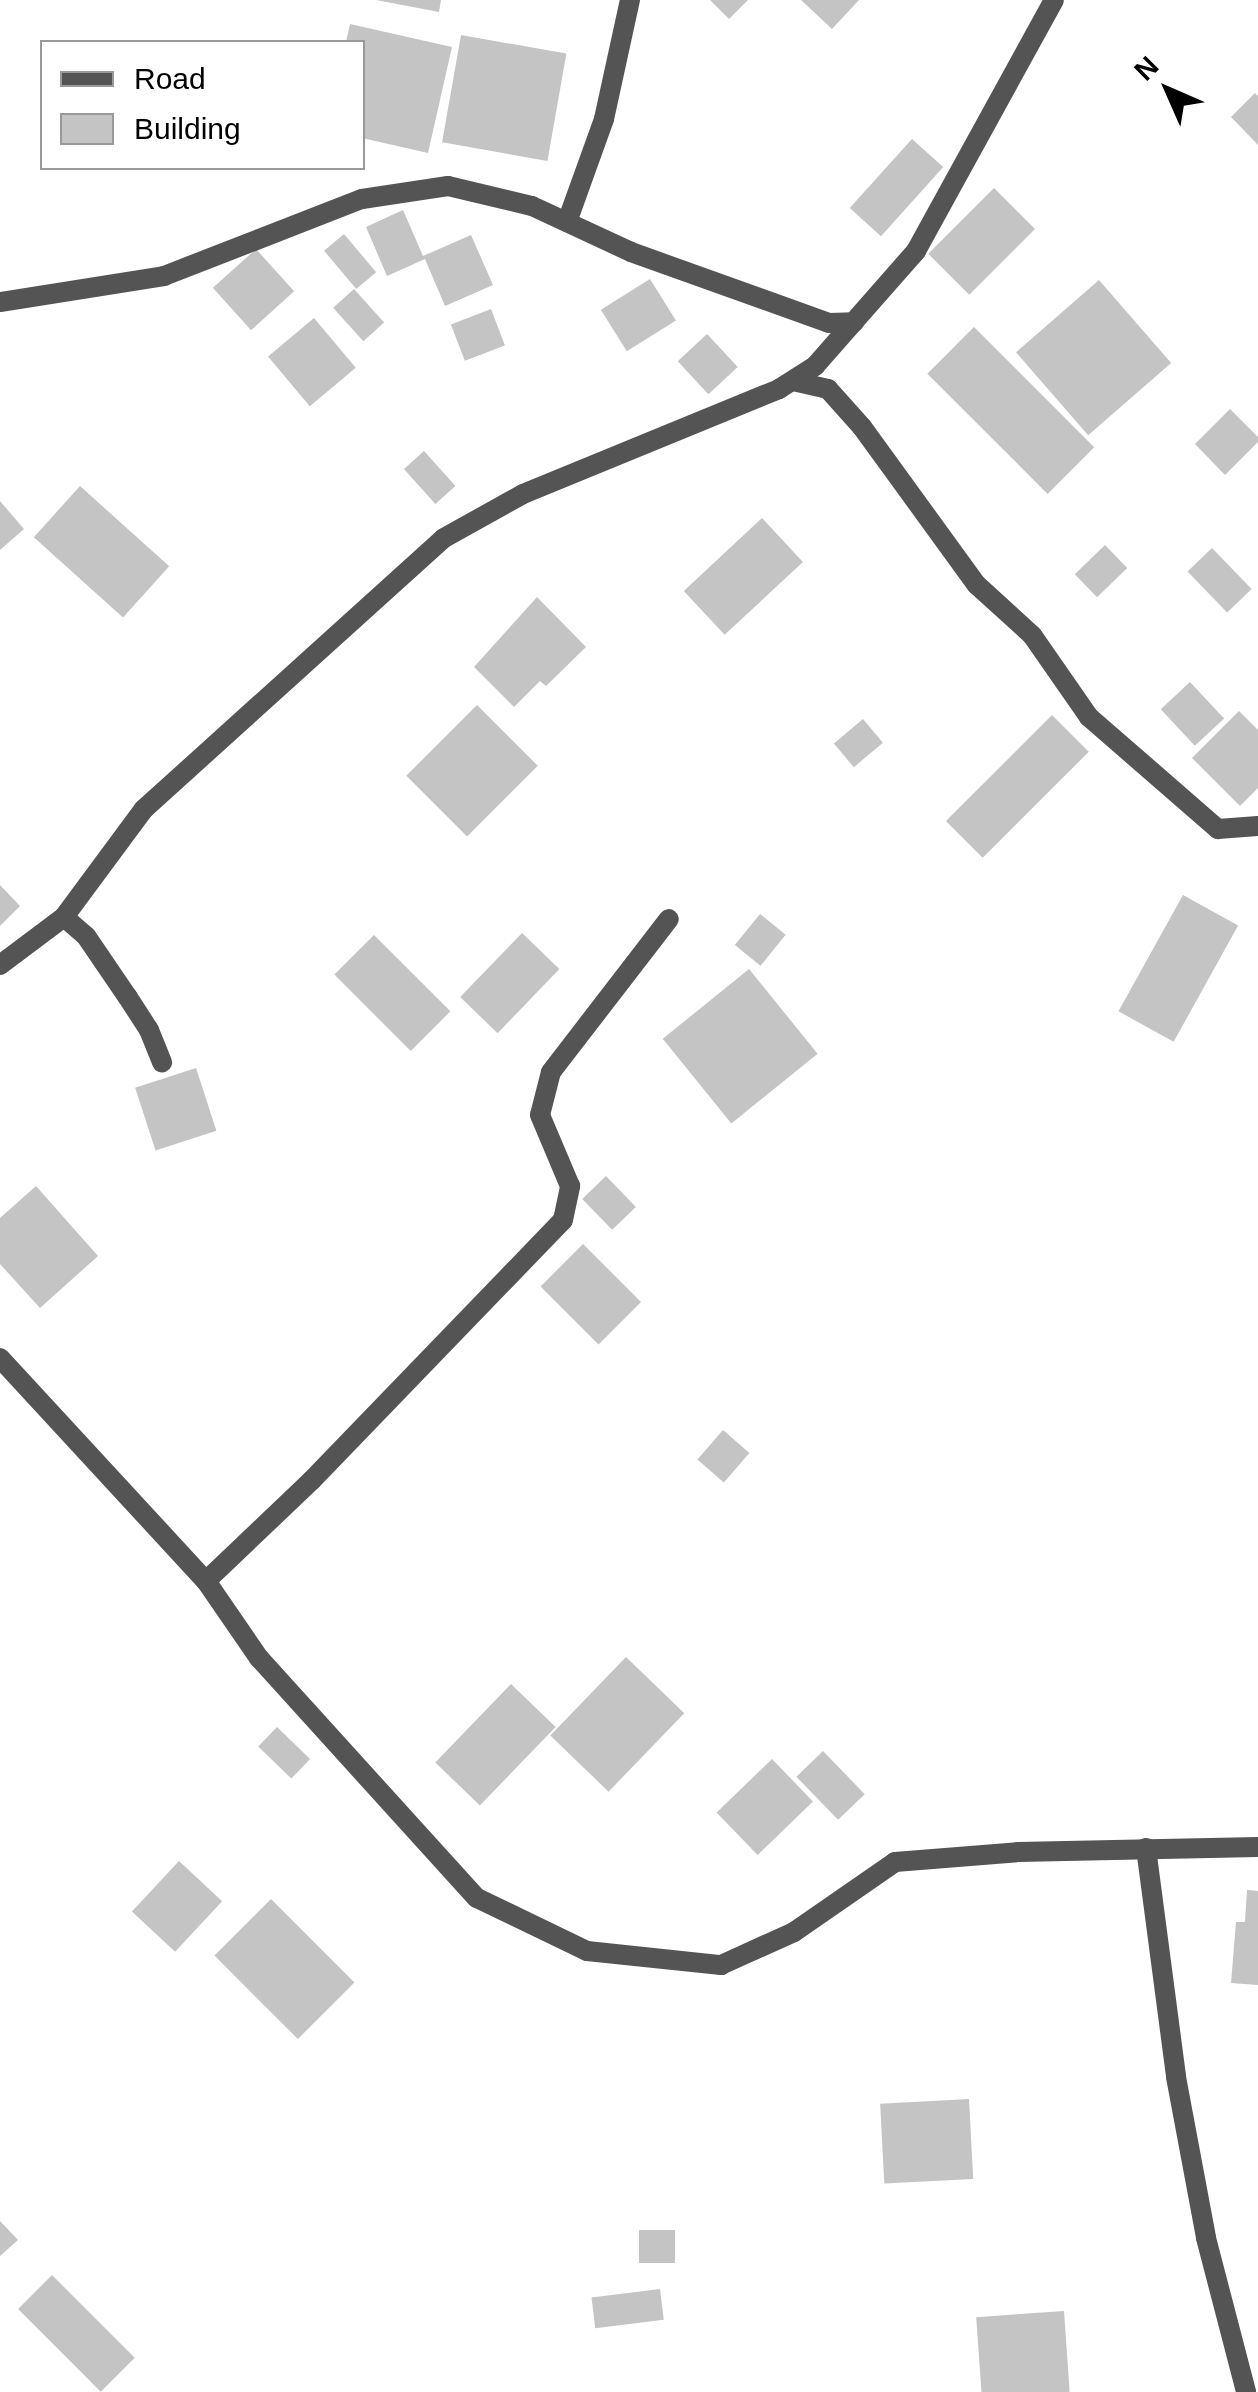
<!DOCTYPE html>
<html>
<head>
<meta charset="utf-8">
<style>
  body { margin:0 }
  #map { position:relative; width:1258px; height:2392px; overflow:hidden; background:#fff; font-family:Helvetica,sans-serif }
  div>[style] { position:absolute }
  .building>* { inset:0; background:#c4c4c4; transform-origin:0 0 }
  .minor>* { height:20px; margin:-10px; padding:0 10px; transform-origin:10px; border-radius:10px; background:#545454 }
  span { translate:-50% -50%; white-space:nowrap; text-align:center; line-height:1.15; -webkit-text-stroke:9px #fff; paint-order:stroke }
  .legend { position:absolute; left:40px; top:40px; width:325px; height:130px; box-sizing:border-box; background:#fff; border:2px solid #999; margin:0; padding:12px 18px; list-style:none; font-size:30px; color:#000 }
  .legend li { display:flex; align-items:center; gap:20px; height:50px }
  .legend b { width:50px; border:2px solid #999 }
  .north { position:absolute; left:1118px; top:40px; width:100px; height:100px; -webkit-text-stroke:8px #fff; paint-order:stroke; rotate:315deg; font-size:28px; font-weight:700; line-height:40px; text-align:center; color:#000 }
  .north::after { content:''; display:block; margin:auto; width:35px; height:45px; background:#000; clip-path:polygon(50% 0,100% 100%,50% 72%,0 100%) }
</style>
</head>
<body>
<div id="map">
  <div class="building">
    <i style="clip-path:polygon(376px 0,441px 0,439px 12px)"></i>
    <i style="clip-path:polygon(710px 0,748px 0,729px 19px)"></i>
    <i style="clip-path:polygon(801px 0,859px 0,832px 29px)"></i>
    <i style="clip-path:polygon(350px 24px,452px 47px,428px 153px,362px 138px,362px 42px,346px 42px)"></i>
    <i style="left:461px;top:35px;width:107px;height:109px;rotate:10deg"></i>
    <i style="clip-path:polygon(1255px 93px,1258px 96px,1258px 145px,1231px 117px)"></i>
    <i style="left:912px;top:139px;width:42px;height:93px;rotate:42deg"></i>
    <i style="left:994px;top:188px;width:58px;height:93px;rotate:45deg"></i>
    <i style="clip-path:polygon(403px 210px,423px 256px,471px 235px,493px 285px,445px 306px,425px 259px,387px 276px,366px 227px)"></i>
    <i style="left:344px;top:234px;width:50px;height:26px;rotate:50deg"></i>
    <i style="left:256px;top:249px;width:57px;height:58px;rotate:48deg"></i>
    <i style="left:650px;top:279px;width:49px;height:58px;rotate:58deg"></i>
    <i style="left:1099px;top:280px;width:110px;height:110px;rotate:49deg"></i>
    <i style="left:354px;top:289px;width:45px;height:28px;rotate:48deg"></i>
    <i style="left:491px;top:309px;width:39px;height:43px;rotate:69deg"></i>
    <i style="left:314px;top:318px;width:65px;height:60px;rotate:50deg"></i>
    <i style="left:974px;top:327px;width:170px;height:66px;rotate:45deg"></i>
    <i style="left:707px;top:334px;width:45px;height:40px;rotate:47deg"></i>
    <i style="clip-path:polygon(1230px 409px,1258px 437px,1258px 442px,1225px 475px,1195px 444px)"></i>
    <i style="left:424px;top:451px;width:47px;height:27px;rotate:48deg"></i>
    <i style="left:80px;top:486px;width:120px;height:69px;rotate:42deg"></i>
    <i style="clip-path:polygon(0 501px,24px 529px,0 550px)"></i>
    <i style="left:762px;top:518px;width:60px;height:107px;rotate:47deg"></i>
    <i style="left:1105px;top:545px;width:32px;height:42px;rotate:46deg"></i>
    <i style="left:1212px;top:548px;width:57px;height:34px;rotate:46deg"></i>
    <i style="clip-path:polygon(537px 597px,586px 647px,546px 686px,540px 681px,514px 707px,474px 667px)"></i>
    <i style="left:1190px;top:682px;width:50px;height:40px;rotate:47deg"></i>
    <i style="left:477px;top:705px;width:86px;height:100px;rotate:45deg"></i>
    <i style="clip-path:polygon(1239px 711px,1258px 730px,1258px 788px,1240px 806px,1192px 758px)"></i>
    <i style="left:1052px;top:715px;width:52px;height:150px;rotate:45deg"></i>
    <i style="left:863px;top:719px;width:31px;height:38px;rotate:50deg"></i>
    <i style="clip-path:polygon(0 885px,20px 906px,0 926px)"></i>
    <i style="left:1183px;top:895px;width:63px;height:133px;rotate:29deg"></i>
    <i style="left:760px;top:914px;width:33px;height:40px;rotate:39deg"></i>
    <i style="left:522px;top:933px;width:52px;height:89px;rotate:44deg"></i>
    <i style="left:374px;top:935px;width:108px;height:56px;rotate:45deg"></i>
    <i style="left:749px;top:969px;width:109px;height:111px;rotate:51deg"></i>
    <i style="left:196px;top:1068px;width:66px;height:64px;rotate:72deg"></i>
    <i style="left:606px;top:1176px;width:43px;height:33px;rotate:46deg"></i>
    <i style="clip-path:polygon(36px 1186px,98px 1256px,40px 1308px,0 1264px,0 1218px)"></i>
    <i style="left:583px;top:1244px;width:82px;height:60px;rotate:45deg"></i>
    <i style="left:723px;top:1430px;width:35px;height:39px;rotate:41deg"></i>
    <i style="left:626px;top:1657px;width:81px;height:109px;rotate:44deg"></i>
    <i style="left:511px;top:1684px;width:62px;height:109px;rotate:44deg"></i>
    <i style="left:277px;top:1727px;width:46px;height:27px;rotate:44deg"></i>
    <i style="left:823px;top:1751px;width:60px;height:37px;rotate:46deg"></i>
    <i style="left:772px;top:1759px;width:59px;height:77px;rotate:46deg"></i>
    <i style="left:179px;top:1861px;width:59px;height:69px;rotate:43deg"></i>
    <i style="clip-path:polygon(1247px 1890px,1258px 1891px,1258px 1985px,1231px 1983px,1236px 1922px,1245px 1922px)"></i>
    <i style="left:271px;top:1899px;width:118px;height:80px;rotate:45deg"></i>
    <i style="left:969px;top:2099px;width:80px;height:89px;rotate:87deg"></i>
    <i style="clip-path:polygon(0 2221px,18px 2240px,0 2256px)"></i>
    <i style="left:675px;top:2230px;width:33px;height:36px;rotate:90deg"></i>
    <i style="left:52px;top:2275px;width:117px;height:48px;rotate:45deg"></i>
    <i style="left:660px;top:2289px;width:31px;height:69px;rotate:83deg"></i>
    <i style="left:1064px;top:2311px;width:81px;height:88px;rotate:86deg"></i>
  </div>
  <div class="minor">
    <i style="left:567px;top:222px;width:109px;rotate:-70.2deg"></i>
    <i style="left:604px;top:119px;width:122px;rotate:-77.7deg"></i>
    <i style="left:0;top:302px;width:166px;rotate:-9deg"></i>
    <i style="left:164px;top:276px;width:212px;rotate:-21.3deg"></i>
    <i style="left:362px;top:199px;width:87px;rotate:-8.6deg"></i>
    <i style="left:448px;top:186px;width:86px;rotate:13.4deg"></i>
    <i style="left:532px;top:206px;width:109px;rotate:24.9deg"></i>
    <i style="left:631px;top:252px;width:210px;rotate:19.7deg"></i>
    <i style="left:829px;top:323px;width:25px;rotate:-2deg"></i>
    <i style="left:793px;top:381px;width:36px;rotate:13deg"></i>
    <i style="left:828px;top:389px;width:51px;rotate:48.2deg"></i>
    <i style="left:862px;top:427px;width:195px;rotate:54deg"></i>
    <i style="left:977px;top:585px;width:74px;rotate:42.3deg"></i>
    <i style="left:1032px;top:635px;width:100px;rotate:55.2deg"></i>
    <i style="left:1089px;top:717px;width:171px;rotate:41deg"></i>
    <i style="left:1218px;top:829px;width:40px;rotate:-4.3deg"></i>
    <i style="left:64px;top:917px;width:134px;rotate:-53.5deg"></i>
    <i style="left:144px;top:809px;width:404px;rotate:-42.1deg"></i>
    <i style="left:444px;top:538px;width:90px;rotate:-29.1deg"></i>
    <i style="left:523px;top:494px;width:277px;rotate:-22.3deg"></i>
    <i style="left:779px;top:389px;width:43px;rotate:-32.6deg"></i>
    <i style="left:815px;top:366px;width:153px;rotate:-48.7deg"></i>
    <i style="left:916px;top:251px;width:286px;rotate:-61.2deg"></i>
    <i style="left:0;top:965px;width:80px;rotate:-36.9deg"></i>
    <i style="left:64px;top:917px;width:29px;rotate:41deg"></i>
    <i style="left:86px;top:936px;width:73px;rotate:55.7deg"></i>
    <i style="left:127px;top:996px;width:40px;rotate:57.1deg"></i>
    <i style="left:149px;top:1030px;width:35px;rotate:68deg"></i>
    <i style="left:0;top:1358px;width:304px;rotate:47.3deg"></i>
    <i style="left:206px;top:1581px;width:93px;rotate:55.5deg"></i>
    <i style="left:259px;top:1658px;width:324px;rotate:47.8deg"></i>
    <i style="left:477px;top:1898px;width:122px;rotate:25.7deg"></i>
    <i style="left:587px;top:1951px;width:135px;rotate:6deg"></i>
    <i style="left:721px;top:1965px;width:80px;rotate:-24.3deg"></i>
    <i style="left:794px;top:1932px;width:123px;rotate:-34.7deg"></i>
    <i style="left:895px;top:1862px;width:123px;rotate:-4.6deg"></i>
    <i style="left:1018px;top:1852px;width:240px;rotate:-1.2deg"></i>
    <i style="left:206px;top:1581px;width:146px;rotate:-43.6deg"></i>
    <i style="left:312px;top:1480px;width:361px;rotate:-46deg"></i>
    <i style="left:563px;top:1220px;width:35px;rotate:-78deg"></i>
    <i style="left:570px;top:1186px;width:77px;rotate:-112.9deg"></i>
    <i style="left:540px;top:1115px;width:44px;rotate:-75.7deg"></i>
    <i style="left:551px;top:1072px;width:193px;rotate:-52.4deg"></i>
    <i style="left:1146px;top:1848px;width:231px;rotate:82.5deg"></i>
    <i style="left:1176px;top:2077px;width:164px;rotate:79.4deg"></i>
    <i style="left:1206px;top:2238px;width:159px;rotate:75.4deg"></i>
  </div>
  <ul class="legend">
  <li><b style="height:12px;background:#545454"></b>Road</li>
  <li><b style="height:28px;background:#c4c4c4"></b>Building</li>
  </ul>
  <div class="north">N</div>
</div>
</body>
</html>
